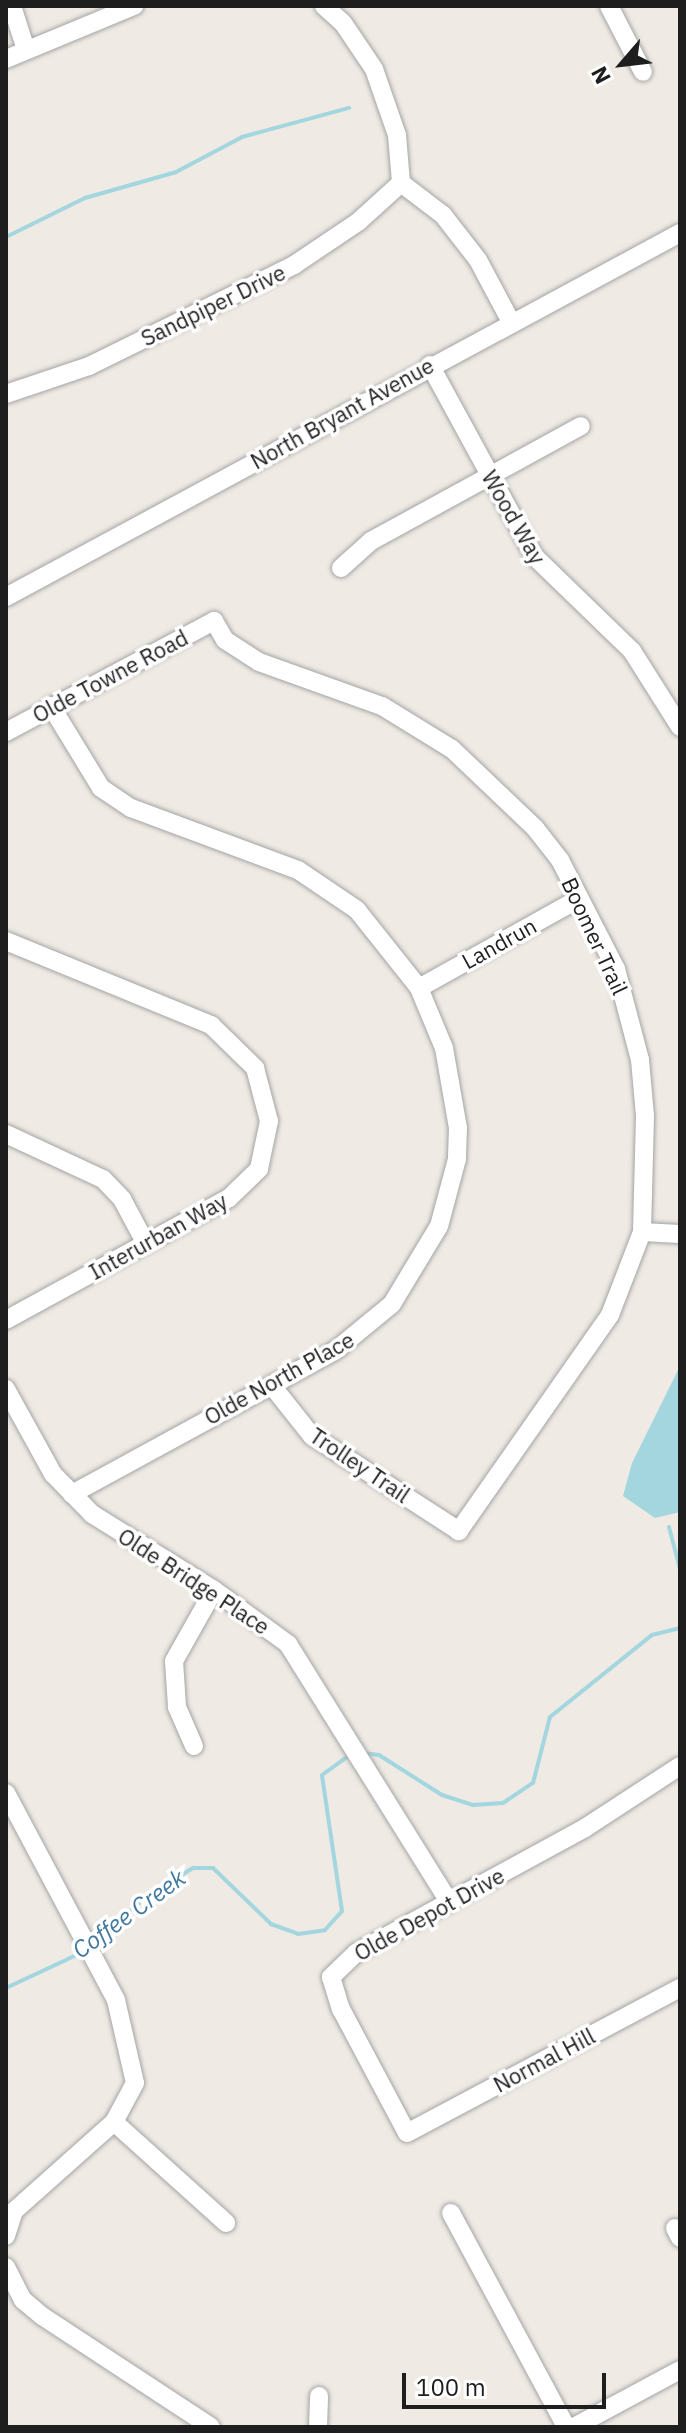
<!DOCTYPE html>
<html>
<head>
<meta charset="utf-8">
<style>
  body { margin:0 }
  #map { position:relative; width:686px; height:2433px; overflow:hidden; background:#efeae4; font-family:"IBM Plex Sans",sans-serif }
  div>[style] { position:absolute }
  .water>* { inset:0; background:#a3d6de }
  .stream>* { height:4px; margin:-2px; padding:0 2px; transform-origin:2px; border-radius:2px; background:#a3d6de }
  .roads { filter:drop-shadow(0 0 2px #a5a5a5) drop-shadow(0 0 2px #a5a5a5) }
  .minor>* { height:18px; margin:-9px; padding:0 9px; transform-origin:9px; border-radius:9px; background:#fff }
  span { translate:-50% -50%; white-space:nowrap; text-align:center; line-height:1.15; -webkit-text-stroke:7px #fff; paint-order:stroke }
  .street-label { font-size:22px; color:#1e1e1e }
  .water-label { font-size:24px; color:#4279a0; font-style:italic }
  .frame { position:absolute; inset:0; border:8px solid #1e1e1e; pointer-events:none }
  .north { position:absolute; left:582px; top:24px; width:80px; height:80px; -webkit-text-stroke:6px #fff; paint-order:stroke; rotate:242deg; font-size:22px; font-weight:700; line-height:32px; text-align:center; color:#1e1e1e }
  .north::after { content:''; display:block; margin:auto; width:28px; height:36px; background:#1e1e1e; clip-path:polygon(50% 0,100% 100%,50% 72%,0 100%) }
  .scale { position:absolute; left:402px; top:2373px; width:204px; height:36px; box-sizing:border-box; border:4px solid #1e1e1e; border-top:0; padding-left:10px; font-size:24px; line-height:28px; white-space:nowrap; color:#1e1e1e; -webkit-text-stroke:6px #fff; paint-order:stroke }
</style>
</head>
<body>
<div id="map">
  <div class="water">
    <i style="clip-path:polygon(680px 1366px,680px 1512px,655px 1518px,623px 1496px,632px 1463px)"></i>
  </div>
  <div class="stream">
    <i style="left:6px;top:237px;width:88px;rotate:-26.3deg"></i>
    <i style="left:85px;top:198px;width:95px;rotate:-15.9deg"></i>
    <i style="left:176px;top:172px;width:75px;rotate:-27.9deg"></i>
    <i style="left:242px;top:137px;width:111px;rotate:-15.2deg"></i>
    <i style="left:669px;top:1527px;width:43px;rotate:75.3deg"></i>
    <i style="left:363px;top:1753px;width:16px;rotate:7deg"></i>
    <i style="left:379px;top:1755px;width:75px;rotate:32.4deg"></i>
    <i style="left:442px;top:1795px;width:33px;rotate:18deg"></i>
    <i style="left:473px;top:1805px;width:30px;rotate:-4deg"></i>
    <i style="left:503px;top:1803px;width:36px;rotate:-34deg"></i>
    <i style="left:533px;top:1783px;width:68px;rotate:-75.6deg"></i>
    <i style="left:550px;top:1717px;width:131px;rotate:-38.8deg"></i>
    <i style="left:652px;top:1635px;width:29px;rotate:-14deg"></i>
    <i style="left:93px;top:1944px;width:69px;rotate:-41.5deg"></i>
    <i style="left:145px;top:1898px;width:57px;rotate:-32deg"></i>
    <i style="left:193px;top:1868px;width:20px"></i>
    <i style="left:213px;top:1868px;width:81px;rotate:44deg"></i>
    <i style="left:271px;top:1924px;width:29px;rotate:20deg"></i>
    <i style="left:298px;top:1934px;width:27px;rotate:-8deg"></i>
    <i style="left:325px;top:1930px;width:25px;rotate:-48deg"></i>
    <i style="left:342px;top:1911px;width:137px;rotate:-98.4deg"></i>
    <i style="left:322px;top:1775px;width:34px;rotate:-36deg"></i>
    <i style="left:6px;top:1988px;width:85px;rotate:-25.1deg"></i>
  </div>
  <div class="roads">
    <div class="minor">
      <i style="left:12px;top:6px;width:46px;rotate:72.3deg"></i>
      <i style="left:324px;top:6px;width:25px;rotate:42deg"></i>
      <i style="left:343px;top:23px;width:55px;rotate:56deg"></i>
      <i style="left:374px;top:69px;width:70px;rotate:70.8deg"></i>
      <i style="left:397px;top:135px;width:48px;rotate:85.2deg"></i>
      <i style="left:401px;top:183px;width:53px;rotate:37.3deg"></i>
      <i style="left:443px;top:215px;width:57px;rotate:52.1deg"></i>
      <i style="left:478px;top:260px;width:68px;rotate:61.9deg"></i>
      <i style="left:609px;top:6px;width:74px;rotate:62.7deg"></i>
      <i style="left:6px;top:59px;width:139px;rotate:-22.5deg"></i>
      <i style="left:430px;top:365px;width:217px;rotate:61.4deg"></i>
      <i style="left:534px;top:556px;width:136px;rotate:44.1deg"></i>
      <i style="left:632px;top:651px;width:90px;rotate:57.7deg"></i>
      <i style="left:6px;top:394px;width:88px;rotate:-18.6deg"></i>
      <i style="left:89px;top:366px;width:229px;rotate:-26.2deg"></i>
      <i style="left:294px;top:265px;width:77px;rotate:-33.9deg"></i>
      <i style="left:358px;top:222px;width:58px;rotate:-42.2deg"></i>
      <i style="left:341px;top:568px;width:40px;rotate:-42deg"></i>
      <i style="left:371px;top:541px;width:239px;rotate:-28.7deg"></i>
      <i style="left:6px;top:597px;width:766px;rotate:-28.37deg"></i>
      <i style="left:51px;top:706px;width:96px;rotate:58.6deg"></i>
      <i style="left:101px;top:788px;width:36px;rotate:34deg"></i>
      <i style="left:131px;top:808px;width:178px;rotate:20.4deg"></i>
      <i style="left:298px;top:870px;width:71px;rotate:34.1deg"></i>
      <i style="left:357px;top:910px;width:100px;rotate:51.5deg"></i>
      <i style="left:419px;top:988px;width:65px;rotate:67.4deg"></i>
      <i style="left:444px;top:1048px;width:81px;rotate:80.1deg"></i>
      <i style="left:458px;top:1128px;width:31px;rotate:92deg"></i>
      <i style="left:457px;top:1159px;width:69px;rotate:105deg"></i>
      <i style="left:439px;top:1226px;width:91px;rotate:121.1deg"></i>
      <i style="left:392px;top:1304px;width:72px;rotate:140.6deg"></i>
      <i style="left:336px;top:1350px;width:301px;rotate:151.4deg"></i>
      <i style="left:6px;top:732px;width:236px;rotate:-28.1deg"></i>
      <i style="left:214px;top:621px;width:22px;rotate:60deg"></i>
      <i style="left:225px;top:640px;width:40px;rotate:32.9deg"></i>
      <i style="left:259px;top:662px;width:131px;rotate:19.7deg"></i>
      <i style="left:382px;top:706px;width:82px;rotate:31.6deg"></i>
      <i style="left:452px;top:749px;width:115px;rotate:43.6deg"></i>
      <i style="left:535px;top:828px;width:41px;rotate:52deg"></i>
      <i style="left:560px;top:860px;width:123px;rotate:62.8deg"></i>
      <i style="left:616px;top:969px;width:94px;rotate:75.2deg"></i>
      <i style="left:640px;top:1060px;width:56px;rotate:84.9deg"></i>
      <i style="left:645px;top:1116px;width:116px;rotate:91.5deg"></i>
      <i style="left:642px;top:1232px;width:89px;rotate:111.1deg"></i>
      <i style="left:610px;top:1315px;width:264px;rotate:125deg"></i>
      <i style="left:459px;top:1531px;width:175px;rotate:-147.1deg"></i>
      <i style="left:312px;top:1436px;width:63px;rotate:-128.5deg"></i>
      <i style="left:6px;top:941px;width:222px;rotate:22.3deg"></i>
      <i style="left:211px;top:1025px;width:62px;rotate:44.3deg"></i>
      <i style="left:255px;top:1068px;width:55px;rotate:75.2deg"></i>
      <i style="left:269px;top:1121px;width:49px;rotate:101.8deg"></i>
      <i style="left:259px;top:1169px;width:42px;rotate:136deg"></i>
      <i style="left:229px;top:1198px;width:254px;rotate:151.3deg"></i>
      <i style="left:419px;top:988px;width:184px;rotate:-29.2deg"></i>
      <i style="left:6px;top:1134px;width:107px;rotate:24.9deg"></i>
      <i style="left:103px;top:1179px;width:28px;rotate:46deg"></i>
      <i style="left:122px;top:1199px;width:51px;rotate:61.9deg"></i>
      <i style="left:642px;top:1232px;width:38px;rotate:3deg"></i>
      <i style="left:6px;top:1389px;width:97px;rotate:61.1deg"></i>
      <i style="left:53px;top:1474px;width:56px;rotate:45.7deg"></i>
      <i style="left:92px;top:1514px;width:144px;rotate:31.9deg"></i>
      <i style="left:214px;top:1590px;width:92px;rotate:36.1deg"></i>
      <i style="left:288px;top:1644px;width:305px;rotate:58deg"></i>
      <i style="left:194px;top:1746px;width:43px;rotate:-113.6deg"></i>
      <i style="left:177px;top:1707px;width:46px;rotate:-93.7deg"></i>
      <i style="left:174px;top:1661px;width:81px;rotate:-60.6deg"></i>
      <i style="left:680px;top:1766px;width:113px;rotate:146.9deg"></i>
      <i style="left:585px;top:1828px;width:261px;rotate:151.4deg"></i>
      <i style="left:356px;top:1953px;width:35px;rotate:136deg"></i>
      <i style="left:331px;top:1977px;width:34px;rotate:73deg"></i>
      <i style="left:341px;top:2009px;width:140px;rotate:62deg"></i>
      <i style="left:407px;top:2133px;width:309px;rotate:-28deg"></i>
      <i style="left:6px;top:1793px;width:234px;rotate:62deg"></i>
      <i style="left:116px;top:2000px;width:85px;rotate:77.1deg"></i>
      <i style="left:135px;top:2083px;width:44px;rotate:118.3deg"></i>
      <i style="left:114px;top:2122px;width:134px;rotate:138.3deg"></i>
      <i style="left:14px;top:2211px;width:26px;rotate:108deg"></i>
      <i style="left:114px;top:2122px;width:151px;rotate:42deg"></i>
      <i style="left:451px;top:2213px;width:243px;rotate:61.7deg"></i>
      <i style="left:675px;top:2228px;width:11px;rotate:63deg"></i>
      <i style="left:6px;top:2267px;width:37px;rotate:63deg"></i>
      <i style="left:23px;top:2300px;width:25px;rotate:40deg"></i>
      <i style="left:42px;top:2316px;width:202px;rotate:33.3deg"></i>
      <i style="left:318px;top:2427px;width:31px;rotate:-88deg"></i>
      <i style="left:574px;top:2427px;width:120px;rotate:-28.3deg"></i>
    </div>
  </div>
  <div class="street-label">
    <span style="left:213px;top:305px;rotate:-26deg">Sandpiper Drive</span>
    <span style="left:342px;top:413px;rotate:-29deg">North Bryant Avenue</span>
    <span style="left:514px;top:517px;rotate:60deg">Wood Way</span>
    <span style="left:110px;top:676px;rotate:-28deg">Olde Towne Road</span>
    <span style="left:595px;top:936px;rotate:65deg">Boomer Trail</span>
    <span style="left:499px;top:943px;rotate:-29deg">Landrun</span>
    <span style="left:158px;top:1236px;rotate:-29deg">Interurban Way</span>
    <span style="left:279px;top:1378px;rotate:-29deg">Olde North Place</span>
    <span style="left:360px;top:1465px;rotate:34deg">Trolley Trail</span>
    <span style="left:194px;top:1581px;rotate:33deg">Olde Bridge Place</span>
    <span style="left:429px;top:1914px;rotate:-29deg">Olde Depot Drive</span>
    <span style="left:544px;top:2060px;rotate:-28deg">Normal Hill</span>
  </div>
  <div class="water-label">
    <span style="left:129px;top:1914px;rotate:-36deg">Coffee Creek</span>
  </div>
  <div class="frame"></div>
  <div class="north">N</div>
  <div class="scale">100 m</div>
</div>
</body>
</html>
